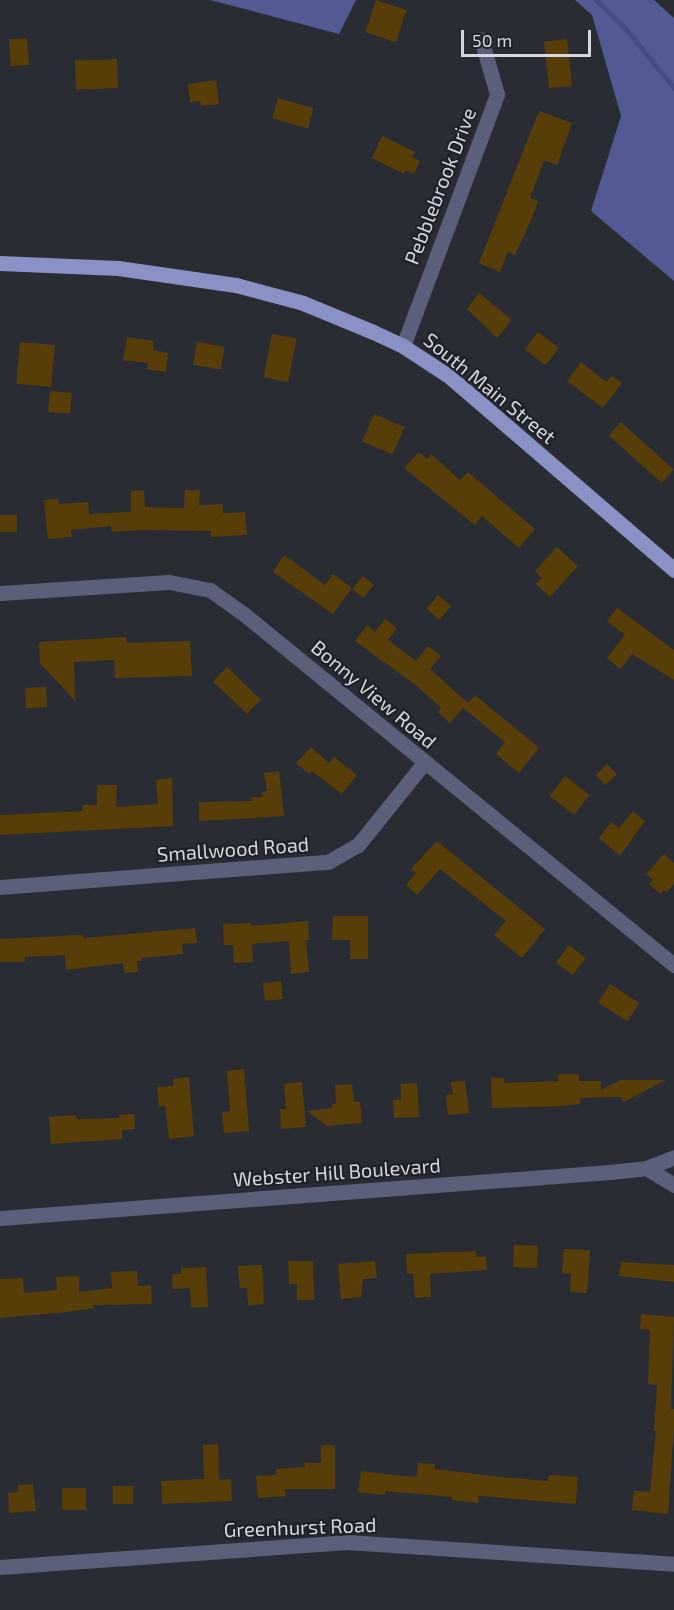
<!DOCTYPE html>
<html>
<head>
<meta charset="utf-8">
<style>
  body { margin:0 }
  #map { position:relative; width:674px; height:1610px; overflow:hidden; background:#2a2c34; font-family:"Exo 2",sans-serif }
  div>[style] { position:absolute }
  .forest>* { inset:0; background:#535a93 }
  .stream>* { height:5px; margin:-2.5px; padding:0 2.5px; transform-origin:2.5px; border-radius:2.5px; background:#464c84 }
  .building>* { inset:0; background:#573e09; transform-origin:0 0 }
  .minor>* { height:15px; margin:-7.5px; padding:0 7.5px; transform-origin:7.5px; border-radius:7.5px; background:#5b5f79 }
  .major>* { height:15px; margin:-7.5px; padding:0 7.5px; transform-origin:7.5px; border-radius:7.5px; background:#8991c5 }
  span { translate:-50% -50%; white-space:nowrap; text-align:center; line-height:1.15; -webkit-text-stroke:4.5px #20222a; paint-order:stroke }
  .street-label { font-size:20px; color:#d6d7dd }
  .scale { position:absolute; left:461px; top:30px; width:130px; height:27px; box-sizing:border-box; border:3px solid #d6d7dd; border-top:0; padding-left:8px; font-size:18px; line-height:21px; white-space:nowrap; color:#d6d7dd; -webkit-text-stroke:4px #20222a; paint-order:stroke }
</style>
</head>
<body>
<div id="map">
  <div class="forest">
    <i style="clip-path:polygon(210px 0,356px 0,339px 34px)"></i>
    <i style="clip-path:polygon(575px 0,654px 0,674px 18px,674px 281px,591px 211px,621px 116px,592px 15px)"></i>
  </div>
  <div class="stream">
    <i style="left:596px;top:0;width:40px;rotate:44deg"></i>
    <i style="left:625px;top:28px;width:77px;rotate:50.8deg"></i>
  </div>
  <div class="building">
    <i style="left:376px;top:0;width:32px;height:34px;rotate:18deg"></i>
    <i style="left:27px;top:38px;width:27px;height:18px;rotate:86deg"></i>
    <i style="left:567px;top:39px;width:47px;height:23px;rotate:84deg"></i>
    <i style="left:117px;top:59px;width:29px;height:42px;rotate:88deg"></i>
    <i style="clip-path:polygon(216px 80px,219px 104px,201px 106px,200px 101px,190px 102px,188px 84px)"></i>
    <i style="left:278px;top:98px;width:37px;height:21px;rotate:16deg"></i>
    <i style="clip-path:polygon(539px 111px,572px 123px,557px 165px,544px 160px,530px 198px,538px 201px,532px 218px,515px 255px,508px 252px,500px 272px,479px 263px)"></i>
    <i style="clip-path:polygon(382px 136px,415px 152px,412px 157px,420px 161px,414px 174px,406px 170px,404px 174px,372px 158px)"></i>
    <i style="clip-path:polygon(479px 293px,512px 320px,497px 338px,467px 309px)"></i>
    <i style="left:538px;top:332px;width:26px;height:22px;rotate:37deg"></i>
    <i style="left:272px;top:334px;width:25px;height:44px;rotate:11deg"></i>
    <i style="clip-path:polygon(127px 337px,154px 341px,153px 350px,168px 353px,166px 372px,147px 369px,148px 363px,123px 360px)"></i>
    <i style="left:20px;top:342px;width:35px;height:42px;rotate:5deg"></i>
    <i style="left:197px;top:342px;width:28px;height:23px;rotate:10deg"></i>
    <i style="clip-path:polygon(581px 362px,606px 382px,612px 376px,622px 383px,603px 408px,567px 381px)"></i>
    <i style="left:50px;top:391px;width:22px;height:21px;rotate:5deg"></i>
    <i style="left:374px;top:414px;width:33px;height:30px;rotate:23deg"></i>
    <i style="left:621px;top:422px;width:71px;height:18px;rotate:42deg"></i>
    <i style="clip-path:polygon(419px 452px,427px 459px,431px 454px,460px 480px,468px 472px,535px 529px,519px 548px,482px 516px,475px 525px,404px 468px)"></i>
    <i style="clip-path:polygon(144px 490px,145px 507px,184px 508px,185px 490px,200px 490px,199px 505px,223px 504px,223px 513px,245px 512px,247px 535px,211px 537px,211px 531px,141px 530px,112px 532px,111px 526px,71px 530px,72px 537px,48px 539px,44px 500px,59px 499px,59px 504px,88px 502px,89px 514px,131px 512px,131px 491px)"></i>
    <i style="left:0;top:515px;width:17px;height:17px"></i>
    <i style="clip-path:polygon(557px 547px,578px 566px,550px 597px,536px 584px,542px 578px,535px 571px)"></i>
    <i style="clip-path:polygon(284px 555px,325px 585px,333px 574px,352px 588px,333px 614px,273px 572px)"></i>
    <i style="left:363px;top:576px;width:14px;height:17px;rotate:39deg"></i>
    <i style="left:438px;top:595px;width:17px;height:18px;rotate:40deg"></i>
    <i style="clip-path:polygon(617px 608px,674px 650px,674px 680px,632px 654px,620px 669px,607px 658px,625px 635px,607px 621px)"></i>
    <i style="clip-path:polygon(385px 619px,397px 628px,388px 640px,416px 661px,428px 646px,441px 656px,430px 669px,468px 703px,475px 695px,539px 748px,519px 773px,496px 754px,505px 742px,463px 708px,450px 723px,438px 712px,441px 708px,417px 686px,355px 641px,367px 625px,375px 632px)"></i>
    <i style="clip-path:polygon(126px 637px,127px 643px,190px 641px,192px 676px,115px 678px,114px 660px,74px 662px,75px 701px,40px 663px,39px 642px)"></i>
    <i style="left:227px;top:667px;width:47px;height:20px;rotate:44deg"></i>
    <i style="left:46px;top:687px;width:20px;height:21px;rotate:87deg"></i>
    <i style="clip-path:polygon(311px 747px,329px 763px,334px 757px,357px 775px,342px 794px,312px 771px,309px 774px,296px 763px)"></i>
    <i style="left:607px;top:764px;width:14px;height:16px;rotate:45deg"></i>
    <i style="clip-path:polygon(279px 771px,284px 816px,199px 821px,199px 802px,252px 801px,251px 797px,262px 797px,262px 792px,267px 791px,264px 773px)"></i>
    <i style="left:565px;top:776px;width:31px;height:25px;rotate:38deg"></i>
    <i style="clip-path:polygon(172px 778px,173px 826px,0 835px,0 815px,82px 811px,82px 805px,97px 805px,97px 785px,117px 785px,116px 807px,158px 804px,156px 780px)"></i>
    <i style="clip-path:polygon(633px 811px,645px 821px,620px 856px,599px 838px,611px 822px,619px 828px)"></i>
    <i style="clip-path:polygon(437px 841px,545px 929px,522px 958px,494px 935px,506px 921px,440px 869px,417px 895px,406px 885px,416px 873px,411px 869px)"></i>
    <i style="clip-path:polygon(664px 854px,674px 863px,674px 884px,667px 892px,664px 890px,661px 894px,649px 884px,653px 880px,646px 874px)"></i>
    <i style="clip-path:polygon(333px 916px,368px 916px,368px 959px,350px 959px,350px 940px,332px 940px)"></i>
    <i style="clip-path:polygon(308px 921px,309px 940px,306px 940px,309px 972px,291px 974px,289px 941px,252px 944px,253px 962px,234px 963px,233px 945px,224px 945px,223px 924px,251px 923px,251px 926px)"></i>
    <i style="clip-path:polygon(195px 928px,197px 943px,182px 944px,183px 954px,142px 958px,142px 961px,137px 961px,138px 972px,124px 973px,123px 963px,66px 970px,65px 955px,25px 957px,25px 962px,0 962px,0 939px,83px 935px,84px 938px)"></i>
    <i style="left:569px;top:945px;width:21px;height:22px;rotate:37deg"></i>
    <i style="left:281px;top:981px;width:18px;height:18px;rotate:84deg"></i>
    <i style="left:610px;top:984px;width:35px;height:22px;rotate:33deg"></i>
    <i style="clip-path:polygon(244px 1069px,249px 1131px,224px 1133px,222px 1112px,230px 1111px,227px 1071px)"></i>
    <i style="clip-path:polygon(558px 1074px,579px 1074px,579px 1081px,601px 1081px,601px 1090px,621px 1080px,666px 1080px,623px 1102px,621px 1097px,580px 1098px,580px 1104px,563px 1106px,492px 1108px,491px 1078px,504px 1078px,504px 1083px,558px 1081px)"></i>
    <i style="clip-path:polygon(189px 1077px,194px 1136px,169px 1139px,165px 1106px,159px 1107px,157px 1087px,174px 1086px,173px 1079px)"></i>
    <i style="clip-path:polygon(465px 1081px,469px 1113px,448px 1115px,446px 1095px,453px 1094px,451px 1082px)"></i>
    <i style="clip-path:polygon(302px 1082px,306px 1127px,281px 1129px,280px 1109px,286px 1109px,284px 1084px)"></i>
    <i style="clip-path:polygon(417px 1083px,419px 1117px,394px 1118px,393px 1100px,401px 1099px,401px 1084px)"></i>
    <i style="clip-path:polygon(352px 1084px,354px 1102px,360px 1102px,362px 1123px,327px 1126px,307px 1111px,332px 1108px,332px 1104px,336px 1104px,335px 1085px)"></i>
    <i style="clip-path:polygon(134px 1114px,135px 1129px,122px 1130px,122px 1139px,51px 1144px,49px 1117px,76px 1115px,77px 1119px,119px 1118px,119px 1115px)"></i>
    <i style="left:514px;top:1245px;width:24px;height:22px;rotate:2deg"></i>
    <i style="clip-path:polygon(564px 1249px,590px 1250px,587px 1293px,570px 1292px,571px 1274px,562px 1273px)"></i>
    <i style="clip-path:polygon(476px 1251px,477px 1257px,486px 1256px,487px 1270px,430px 1274px,431px 1297px,415px 1298px,413px 1273px,407px 1274px,406px 1254px)"></i>
    <i style="clip-path:polygon(288px 1261px,313px 1261px,314px 1300px,297px 1300px,297px 1284px,289px 1284px)"></i>
    <i style="clip-path:polygon(375px 1261px,377px 1278px,363px 1279px,361px 1297px,341px 1299px,338px 1264px)"></i>
    <i style="clip-path:polygon(621px 1262px,674px 1265px,674px 1282px,619px 1276px)"></i>
    <i style="clip-path:polygon(262px 1265px,264px 1304px,248px 1305px,247px 1288px,240px 1288px,238px 1266px)"></i>
    <i style="clip-path:polygon(206px 1267px,208px 1307px,191px 1308px,190px 1288px,173px 1289px,172px 1274px,181px 1274px,181px 1268px)"></i>
    <i style="clip-path:polygon(137px 1271px,138px 1286px,151px 1285px,152px 1304px,93px 1305px,94px 1308px,68px 1312px,0 1318px,0 1279px,23px 1278px,24px 1293px,57px 1290px,56px 1277px,79px 1276px,79px 1292px,112px 1288px,111px 1272px)"></i>
    <i style="clip-path:polygon(641px 1314px,674px 1317px,671px 1409px,674px 1409px,674px 1426px,668px 1514px,632px 1510px,634px 1490px,650px 1492px,656px 1431px,654px 1431px,657px 1385px,648px 1384px,650px 1330px,640px 1329px)"></i>
    <i style="clip-path:polygon(218px 1444px,219px 1480px,231px 1479px,232px 1501px,162px 1504px,161px 1481px,204px 1479px,203px 1445px)"></i>
    <i style="clip-path:polygon(321px 1445px,335px 1445px,335px 1489px,285px 1489px,286px 1496px,258px 1498px,256px 1476px,276px 1475px,276px 1469px,305px 1467px,304px 1463px,321px 1463px)"></i>
    <i style="clip-path:polygon(418px 1463px,435px 1464px,435px 1469px,501px 1477px,548px 1481px,549px 1475px,578px 1477px,576px 1504px,479px 1496px,478px 1503px,452px 1500px,452px 1497px,386px 1491px,385px 1495px,358px 1492px,361px 1471px,411px 1477px,417px 1476px)"></i>
    <i style="clip-path:polygon(33px 1484px,36px 1511px,9px 1513px,8px 1493px,18px 1492px,18px 1485px)"></i>
    <i style="left:113px;top:1486px;width:20px;height:18px"></i>
    <i style="left:86px;top:1488px;width:22px;height:24px;rotate:90deg"></i>
  </div>
  <div class="minor">
    <i style="left:403px;top:346px;width:269px;rotate:-69.5deg"></i>
    <i style="left:497px;top:94px;width:57px;rotate:-106.2deg"></i>
    <i style="left:0;top:593px;width:169px;rotate:-3.7deg"></i>
    <i style="left:169px;top:582px;width:42px;rotate:11deg"></i>
    <i style="left:210px;top:590px;width:43px;rotate:35.5deg"></i>
    <i style="left:245px;top:615px;width:554px;rotate:39.21deg"></i>
    <i style="left:0;top:887px;width:329px;rotate:-4.4deg"></i>
    <i style="left:328px;top:862px;width:34px;rotate:-30deg"></i>
    <i style="left:358px;top:845px;width:105px;rotate:-51.2deg"></i>
    <i style="left:646px;top:1168px;width:33px;rotate:31deg"></i>
    <i style="left:0;top:1218px;width:612px;rotate:-4.31deg"></i>
    <i style="left:610px;top:1172px;width:36px;rotate:-6deg"></i>
    <i style="left:646px;top:1168px;width:30px;rotate:-21deg"></i>
    <i style="left:0;top:1567px;width:348px;rotate:-4.1deg"></i>
    <i style="left:347px;top:1542px;width:328px;rotate:3.8deg"></i>
  </div>
  <div class="major">
    <i style="left:0;top:263px;width:118px;rotate:2.4deg"></i>
    <i style="left:118px;top:268px;width:119px;rotate:8.2deg"></i>
    <i style="left:236px;top:285px;width:69px;rotate:15deg"></i>
    <i style="left:303px;top:303px;width:74px;rotate:22.4deg"></i>
    <i style="left:371px;top:331px;width:35px;rotate:25deg"></i>
    <i style="left:403px;top:346px;width:56px;rotate:33.4deg"></i>
    <i style="left:450px;top:377px;width:296px;rotate:40.7deg"></i>
  </div>
  <div class="street-label">
    <span style="left:440px;top:186px;rotate:-69deg">Pebblebrook Drive</span>
    <span style="left:490px;top:388px;rotate:39deg">South Main Street</span>
    <span style="left:374px;top:694px;rotate:40deg">Bonny View Road</span>
    <span style="left:233px;top:849px;rotate:-4deg">Smallwood Road</span>
    <span style="left:337px;top:1172px;rotate:-4deg">Webster Hill Boulevard</span>
    <span style="left:300px;top:1527px;rotate:-2deg">Greenhurst Road</span>
  </div>
  <div class="scale">50 m</div>
</div>
</body>
</html>
